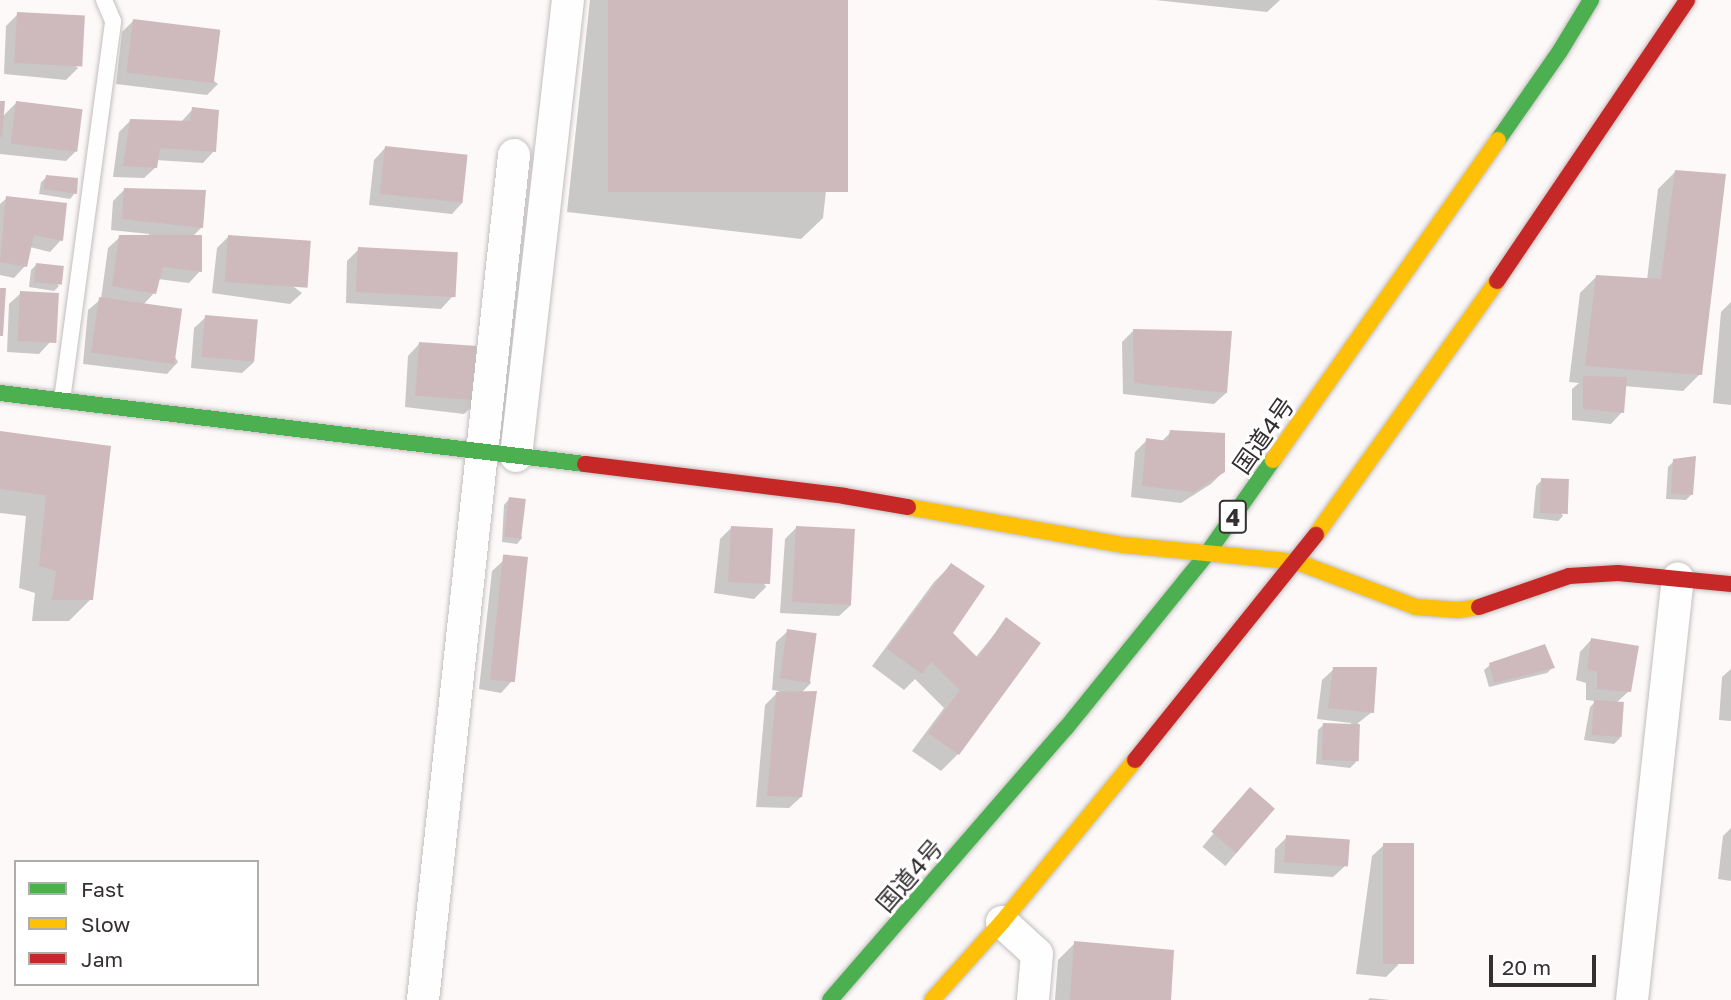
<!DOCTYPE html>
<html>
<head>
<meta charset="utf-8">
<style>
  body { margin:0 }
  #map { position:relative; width:1731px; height:1000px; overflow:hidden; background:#fdf9f9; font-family:"Golos Text","Noto Sans JP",sans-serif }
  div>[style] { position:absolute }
  .shadow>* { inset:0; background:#0003; transform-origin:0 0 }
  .building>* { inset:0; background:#cebabd; transform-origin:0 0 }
  .roads { filter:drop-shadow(0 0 2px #c2bebe) drop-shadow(0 0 2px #c2bebe) }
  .lane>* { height:16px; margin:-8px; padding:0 8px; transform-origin:8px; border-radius:8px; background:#fffefe }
  .street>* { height:32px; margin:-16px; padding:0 16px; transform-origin:16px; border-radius:16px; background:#fffefe }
  .fast>* { height:16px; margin:-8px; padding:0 8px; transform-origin:8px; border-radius:8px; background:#4caf50 }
  .slow>* { height:16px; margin:-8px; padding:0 8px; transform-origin:8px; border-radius:8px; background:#ffc107 }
  .jam>* { height:16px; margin:-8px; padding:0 8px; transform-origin:8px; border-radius:8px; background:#c62828 }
  span { translate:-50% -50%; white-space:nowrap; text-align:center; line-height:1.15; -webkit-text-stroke:6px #fff; paint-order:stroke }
  .shield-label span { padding:2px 5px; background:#fff; border:2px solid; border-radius:5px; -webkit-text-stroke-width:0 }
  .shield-label { font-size:23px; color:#342f30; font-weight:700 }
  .street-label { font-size:24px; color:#342f30 }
  .legend { position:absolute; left:14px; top:860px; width:245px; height:126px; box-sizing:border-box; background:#fff; border:2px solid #aeacac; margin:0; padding:9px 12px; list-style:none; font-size:21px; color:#342f30 }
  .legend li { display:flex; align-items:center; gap:14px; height:35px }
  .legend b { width:35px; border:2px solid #aeacac }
  .scale { position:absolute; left:1489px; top:955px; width:107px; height:32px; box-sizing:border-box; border:4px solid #342f30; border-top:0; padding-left:9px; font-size:21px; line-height:24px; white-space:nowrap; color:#342f30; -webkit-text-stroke:5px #fff; paint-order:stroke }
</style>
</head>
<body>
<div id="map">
  <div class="shadow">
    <i style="clip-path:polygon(590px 0,847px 0,823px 218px,801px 239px,567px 212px)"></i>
    <i style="clip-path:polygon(1155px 0,1280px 0,1267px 12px)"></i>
    <i style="clip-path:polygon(18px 14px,78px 68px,66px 80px,4px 74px,6px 26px)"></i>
    <i style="clip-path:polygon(133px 21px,218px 84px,207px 95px,116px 84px,122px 32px)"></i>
    <i style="clip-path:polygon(0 102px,2px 117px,16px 103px,77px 150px,66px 161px,0 154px)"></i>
    <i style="clip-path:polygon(193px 109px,214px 151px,203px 163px,156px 160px,156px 167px,144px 178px,113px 177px,119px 132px,131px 120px,181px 122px)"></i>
    <i style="clip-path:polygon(385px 148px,463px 202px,452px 214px,369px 205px,374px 160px)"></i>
    <i style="clip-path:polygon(1675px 172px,1700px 374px,1683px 391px,1624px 386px,1622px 412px,1611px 424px,1572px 420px,1572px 389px,1579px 383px,1569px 382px,1580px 293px,1597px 276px,1647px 280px,1658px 189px)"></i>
    <i style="clip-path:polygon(47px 177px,75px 193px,70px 199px,39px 194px,41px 182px)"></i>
    <i style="clip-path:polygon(125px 189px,202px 227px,192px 237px,200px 271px,189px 283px,158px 279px,154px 293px,143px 305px,178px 362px,167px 374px,83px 364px,88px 310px,101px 299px,108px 248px,120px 237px,149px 237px,149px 234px,111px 230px,113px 201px)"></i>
    <i style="clip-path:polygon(7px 198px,61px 240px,50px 252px,30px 247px,25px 266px,14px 278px,0 275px,0 204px)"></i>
    <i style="clip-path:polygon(228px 237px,302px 293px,290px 304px,212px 293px,217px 248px)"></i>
    <i style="clip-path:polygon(359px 249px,452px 297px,441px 309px,346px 303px,347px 261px)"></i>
    <i style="clip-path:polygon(36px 265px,59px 286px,54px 291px,29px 287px,31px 270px)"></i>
    <i style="clip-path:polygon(21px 293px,50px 342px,39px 354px,7px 352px,9px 304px)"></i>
    <i style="clip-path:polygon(1731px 302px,1731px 405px,1713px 403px,1721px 312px)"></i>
    <i style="clip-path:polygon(206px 317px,254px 362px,242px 373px,191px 368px,194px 328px)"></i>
    <i style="clip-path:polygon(1133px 331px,1226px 393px,1214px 404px,1123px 394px,1122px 342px)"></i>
    <i style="clip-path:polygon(419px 344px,476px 403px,464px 414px,405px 407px,408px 356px)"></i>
    <i style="clip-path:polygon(1171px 432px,1223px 472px,1211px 484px,1181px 503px,1131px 497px,1135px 452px,1147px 440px,1161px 442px)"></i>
    <i style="clip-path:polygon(0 433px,109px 448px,91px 599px,69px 621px,32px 621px,35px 593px,19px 588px,26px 516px,0 513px)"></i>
    <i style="clip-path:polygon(1674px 461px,1691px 495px,1686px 500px,1666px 499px,1668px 467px)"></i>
    <i style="clip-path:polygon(1542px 480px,1563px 516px,1558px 521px,1533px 518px,1536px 486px)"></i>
    <i style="clip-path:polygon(509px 499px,522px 538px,517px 544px,502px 542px,504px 505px)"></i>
    <i style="clip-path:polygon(732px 527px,766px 587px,754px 599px,714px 593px,720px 539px)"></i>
    <i style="clip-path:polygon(797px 527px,851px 605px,839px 616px,780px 613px,785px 539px)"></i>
    <i style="clip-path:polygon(504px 560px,512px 681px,501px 693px,479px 689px,492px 571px)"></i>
    <i style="clip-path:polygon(951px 565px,950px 633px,975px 658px,1007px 619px,958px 754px,941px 771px,912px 751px,944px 708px,915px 679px,904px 690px,872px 666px,934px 582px)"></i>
    <i style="clip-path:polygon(788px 631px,811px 683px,801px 693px,801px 797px,789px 808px,756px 807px,765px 705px,779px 691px,772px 690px,776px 642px)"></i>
    <i style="clip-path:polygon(1591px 640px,1629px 691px,1616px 703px,1620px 738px,1614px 744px,1584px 740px,1590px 707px,1596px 701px,1586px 700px,1586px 683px,1576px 680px,1580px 652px)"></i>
    <i style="clip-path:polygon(1490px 665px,1552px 668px,1547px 673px,1489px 687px,1484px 670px)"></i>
    <i style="clip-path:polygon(1334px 669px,1372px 712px,1358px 723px,1356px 762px,1350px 768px,1316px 764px,1318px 730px,1323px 725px,1351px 726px,1351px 723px,1317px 719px,1322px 680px)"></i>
    <i style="clip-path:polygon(1731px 669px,1731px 721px,1719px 720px,1722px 677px)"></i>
    <i style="left:1250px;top:790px;width:30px;height:74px;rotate:40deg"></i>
    <i style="clip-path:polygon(1731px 828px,1731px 881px,1718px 879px,1723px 836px)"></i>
    <i style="clip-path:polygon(1287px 837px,1345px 866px,1333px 877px,1274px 873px,1275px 849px)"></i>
    <i style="clip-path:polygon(1384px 845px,1398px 965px,1386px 977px,1356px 974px,1372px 856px)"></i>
    <i style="clip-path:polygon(1075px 943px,1169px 1000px,1055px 1000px,1058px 960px)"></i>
    <i style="clip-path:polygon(1370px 998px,1390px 1000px,1368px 1000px)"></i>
  </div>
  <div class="building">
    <i style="left:608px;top:0;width:240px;height:192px"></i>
    <i style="left:17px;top:12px;width:68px;height:51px;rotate:3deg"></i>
    <i style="left:133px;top:19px;width:88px;height:54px;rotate:7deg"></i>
    <i style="clip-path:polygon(0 101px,5px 101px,2px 137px,0 137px)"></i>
    <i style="left:16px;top:101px;width:67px;height:43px;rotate:7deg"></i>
    <i style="clip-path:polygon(192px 107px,219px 110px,216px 152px,160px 148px,157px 168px,123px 166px,130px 119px,190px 121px)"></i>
    <i style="left:385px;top:146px;width:83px;height:48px;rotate:6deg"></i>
    <i style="clip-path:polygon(1675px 170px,1726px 174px,1702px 375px,1585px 366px,1596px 275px,1661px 279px)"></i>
    <i style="clip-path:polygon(46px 175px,78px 178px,77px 194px,43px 189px)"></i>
    <i style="clip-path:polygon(124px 188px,206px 190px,203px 228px,122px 219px)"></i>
    <i style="clip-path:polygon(6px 196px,67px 203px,63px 241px,34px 235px,27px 267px,0 262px)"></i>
    <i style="clip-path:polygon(119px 235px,202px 235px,202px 272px,163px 267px,156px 294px,112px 286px)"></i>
    <i style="left:228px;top:235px;width:83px;height:47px;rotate:4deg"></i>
    <i style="left:358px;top:247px;width:100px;height:45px;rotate:3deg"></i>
    <i style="left:36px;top:263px;width:28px;height:19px;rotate:6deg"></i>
    <i style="clip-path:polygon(0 288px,6px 288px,3px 336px,0 336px)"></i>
    <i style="left:20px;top:291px;width:39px;height:50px;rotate:3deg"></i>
    <i style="left:99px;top:297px;width:84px;height:56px;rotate:8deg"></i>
    <i style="left:205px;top:315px;width:53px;height:42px;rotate:5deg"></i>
    <i style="clip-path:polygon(1133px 329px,1232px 331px,1227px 393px,1134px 383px)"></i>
    <i style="left:419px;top:342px;width:62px;height:54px;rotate:4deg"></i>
    <i style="clip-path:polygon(1583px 376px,1627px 377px,1624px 413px,1583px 409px)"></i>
    <i style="clip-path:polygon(1170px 430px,1225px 433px,1225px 472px,1194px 492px,1142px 486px,1146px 438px,1168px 441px)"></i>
    <i style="clip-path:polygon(0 431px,111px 446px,93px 600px,52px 600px,56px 571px,39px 566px,46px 495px,0 489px)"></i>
    <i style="clip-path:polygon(1696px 456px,1693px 495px,1671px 494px,1673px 459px)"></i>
    <i style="left:1541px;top:478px;width:28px;height:35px;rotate:2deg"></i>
    <i style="left:509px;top:497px;width:17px;height:40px;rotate:7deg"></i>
    <i style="left:731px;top:526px;width:42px;height:56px;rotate:3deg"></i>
    <i style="left:796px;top:526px;width:59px;height:76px;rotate:3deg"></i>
    <i style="left:528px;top:557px;width:126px;height:25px;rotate:96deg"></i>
    <i style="clip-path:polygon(951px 563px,985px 586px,953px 633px,978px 658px,1006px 617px,1041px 643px,959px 755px,928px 733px,960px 690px,931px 662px,922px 674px,887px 649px)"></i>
    <i style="left:787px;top:629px;width:30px;height:50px;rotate:8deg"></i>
    <i style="clip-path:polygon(1591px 638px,1639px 646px,1631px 692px,1597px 689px,1597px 672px,1587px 669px)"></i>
    <i style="clip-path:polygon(1545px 644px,1555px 668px,1494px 683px,1489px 663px)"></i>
    <i style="clip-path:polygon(1333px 667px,1377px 667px,1374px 713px,1328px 708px)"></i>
    <i style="clip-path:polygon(817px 691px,802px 797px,767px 796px,776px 692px)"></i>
    <i style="left:1594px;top:700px;width:30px;height:35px;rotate:4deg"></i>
    <i style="left:1323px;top:723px;width:37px;height:37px;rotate:2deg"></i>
    <i style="left:1250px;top:787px;width:33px;height:59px;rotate:41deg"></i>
    <i style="left:1286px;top:835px;width:64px;height:27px;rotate:4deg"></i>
    <i style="left:1383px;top:843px;width:31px;height:121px"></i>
    <i style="clip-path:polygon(1074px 941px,1174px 950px,1171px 1000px,1070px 1000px)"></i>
  </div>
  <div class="roads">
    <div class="lane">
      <i style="left:62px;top:400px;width:382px;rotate:-82.3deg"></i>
      <i style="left:113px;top:21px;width:23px;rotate:-113deg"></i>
    </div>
    <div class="street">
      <i style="left:516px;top:456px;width:459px;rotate:-83.5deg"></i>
      <i style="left:1002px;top:922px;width:47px;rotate:42.4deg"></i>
      <i style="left:1037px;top:954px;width:46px;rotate:95deg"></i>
      <i style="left:423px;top:1000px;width:850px;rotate:-83.85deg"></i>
      <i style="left:1632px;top:1000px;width:424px;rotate:-83.8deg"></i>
    </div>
    <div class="fast">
      <i style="left:1498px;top:140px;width:108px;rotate:-55.1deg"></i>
      <i style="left:1560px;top:51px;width:60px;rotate:-58.7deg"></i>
      <i style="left:0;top:393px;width:589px;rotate:6.92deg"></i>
      <i style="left:830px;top:1000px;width:360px;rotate:-49.1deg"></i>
      <i style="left:1066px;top:728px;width:223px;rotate:-51deg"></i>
      <i style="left:1206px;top:555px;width:116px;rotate:-54.8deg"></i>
    </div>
    <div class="slow">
      <i style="left:1273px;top:460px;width:391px;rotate:-54.9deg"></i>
      <i style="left:908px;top:507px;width:219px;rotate:10deg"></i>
      <i style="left:1124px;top:545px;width:174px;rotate:5.6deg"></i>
      <i style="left:1297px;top:562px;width:127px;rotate:20.7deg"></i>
      <i style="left:1416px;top:607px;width:42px;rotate:4.1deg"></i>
      <i style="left:1458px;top:610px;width:21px;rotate:-8deg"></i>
      <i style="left:1316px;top:535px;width:312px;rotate:-54.5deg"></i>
      <i style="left:932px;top:1000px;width:105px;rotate:-48.1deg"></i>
      <i style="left:1002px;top:922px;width:210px;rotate:-50.6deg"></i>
    </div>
    <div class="jam">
      <i style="left:1497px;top:281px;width:339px;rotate:-55.9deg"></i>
      <i style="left:585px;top:464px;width:261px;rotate:7deg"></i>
      <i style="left:844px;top:496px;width:65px;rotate:9.8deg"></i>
      <i style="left:1479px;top:607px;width:95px;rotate:-19deg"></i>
      <i style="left:1569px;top:576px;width:49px;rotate:-3.5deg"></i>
      <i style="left:1618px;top:573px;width:114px;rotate:5.6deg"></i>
      <i style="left:1135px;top:760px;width:289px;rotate:-51.2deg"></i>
    </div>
  </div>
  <div class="shield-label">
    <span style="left:1233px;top:517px">4</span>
  </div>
  <div class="street-label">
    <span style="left:1263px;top:435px;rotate:-55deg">国道4号</span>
    <span style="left:909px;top:875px;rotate:-49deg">国道4号</span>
  </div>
  <ul class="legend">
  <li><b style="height:9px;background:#4caf50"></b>Fast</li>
  <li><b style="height:9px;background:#ffc107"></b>Slow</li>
  <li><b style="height:9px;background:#c62828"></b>Jam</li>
  </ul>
  <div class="scale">20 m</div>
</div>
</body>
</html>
